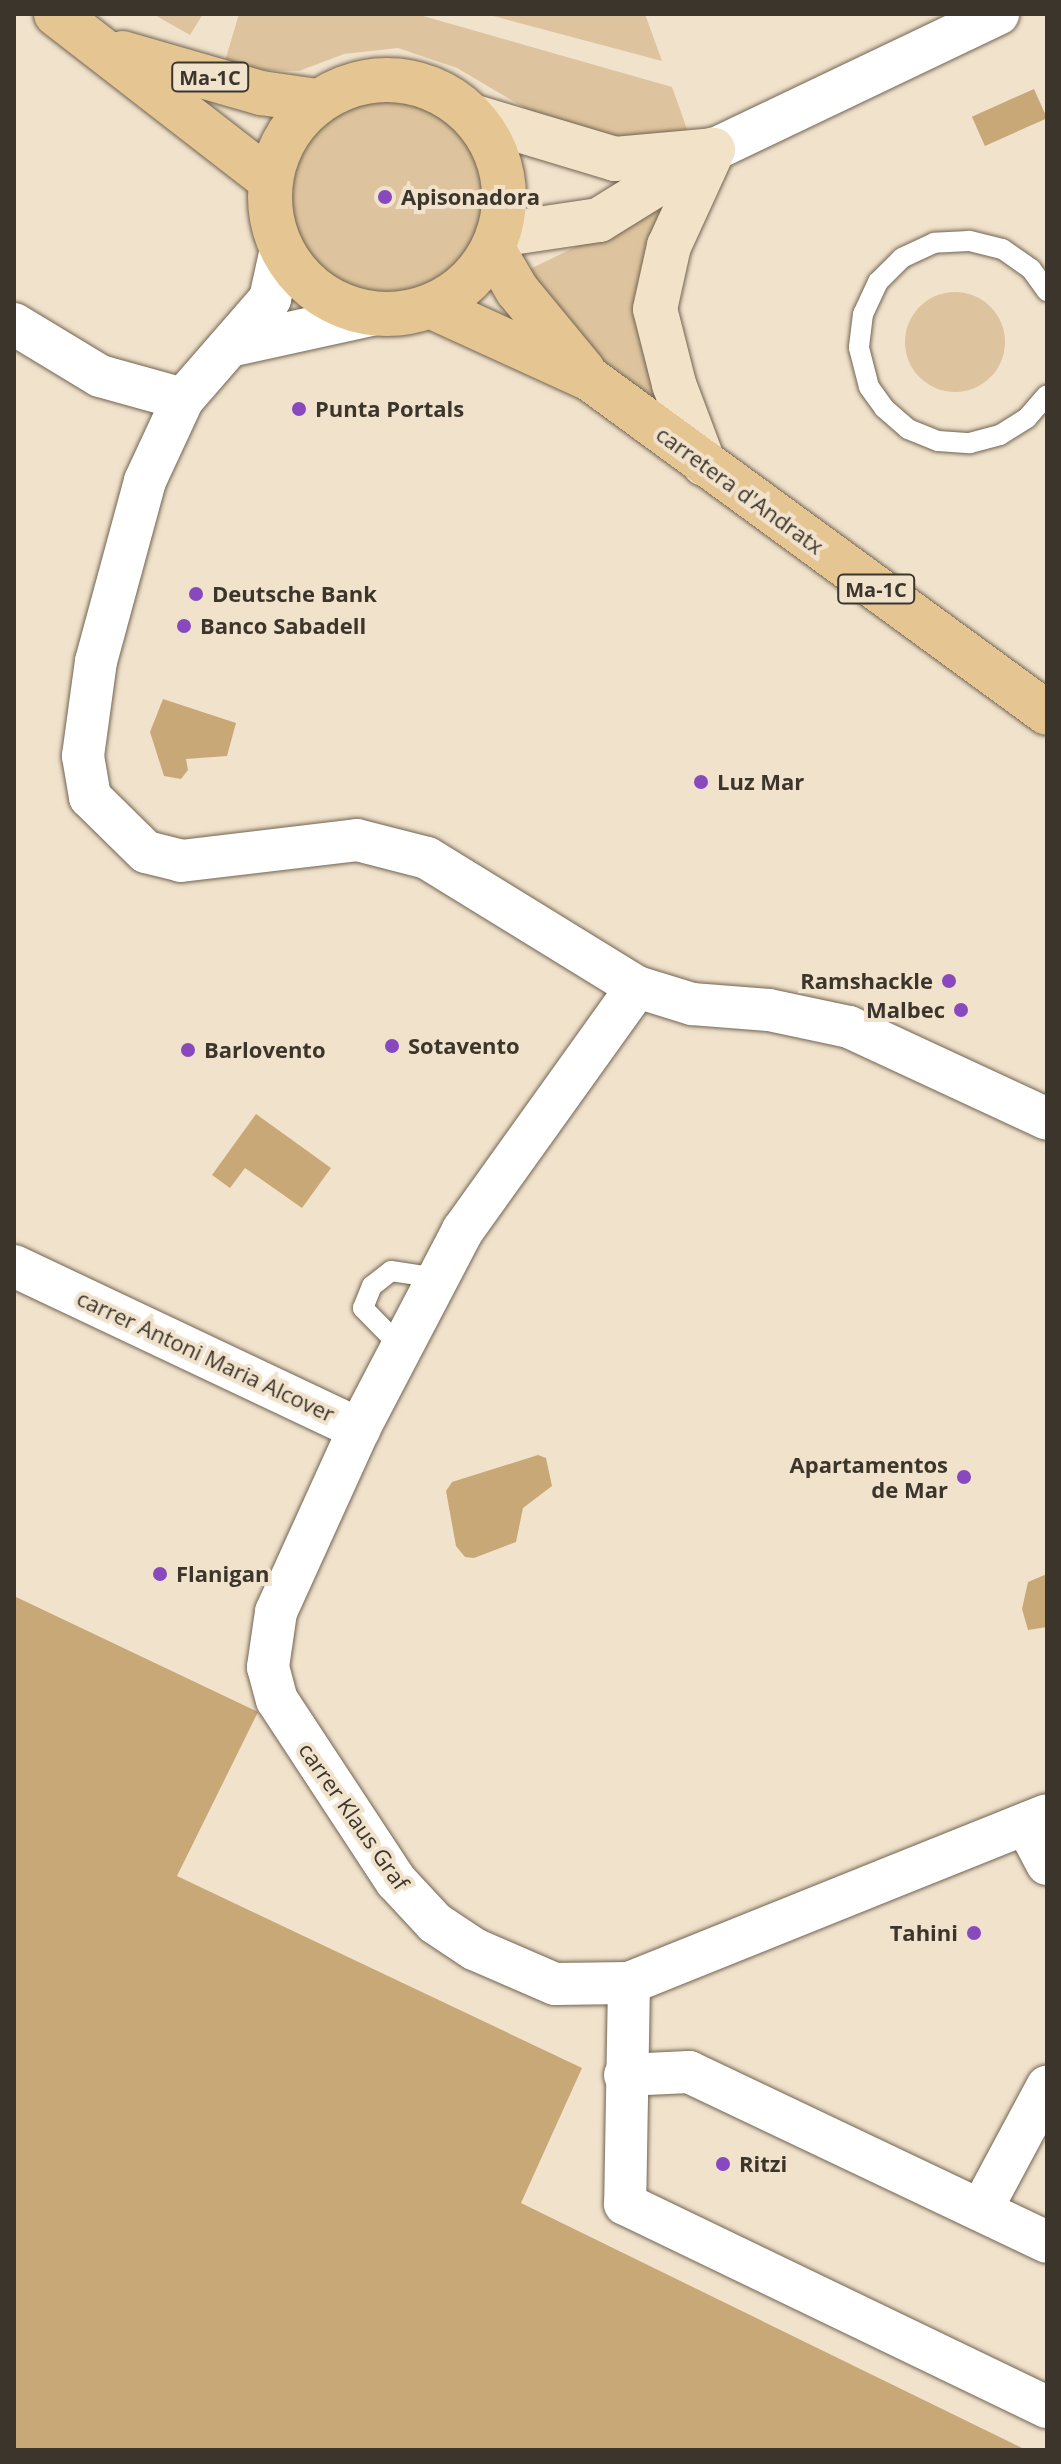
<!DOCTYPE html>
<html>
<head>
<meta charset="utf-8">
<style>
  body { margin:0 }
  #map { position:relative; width:1061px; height:2464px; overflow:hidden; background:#f1e2cc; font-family:"Open Sans",sans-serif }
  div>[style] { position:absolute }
  .green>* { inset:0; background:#dec49e }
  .round { border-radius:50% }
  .water>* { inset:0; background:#c9a878; transform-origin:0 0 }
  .roads { filter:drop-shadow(0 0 2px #716451) drop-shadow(0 0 2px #716451) }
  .lane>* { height:20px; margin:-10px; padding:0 10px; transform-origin:10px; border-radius:10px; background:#fff }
  .street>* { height:42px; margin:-21px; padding:0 21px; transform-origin:21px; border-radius:21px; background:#fff }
  .secondary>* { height:44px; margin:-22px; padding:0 22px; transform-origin:22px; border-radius:22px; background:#f2e2c8 }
  .primary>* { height:44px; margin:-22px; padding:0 22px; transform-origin:22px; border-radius:22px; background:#e5c591 }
  .primary>.ring { margin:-22px; padding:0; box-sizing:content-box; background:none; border:44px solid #e5c591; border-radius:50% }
  .dots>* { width:22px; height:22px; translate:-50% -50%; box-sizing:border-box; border:4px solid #f1e2cc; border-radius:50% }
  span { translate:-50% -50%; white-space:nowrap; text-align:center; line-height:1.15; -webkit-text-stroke:8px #f1e2cc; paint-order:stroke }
  .shield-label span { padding:2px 6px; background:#f1e2cc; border:2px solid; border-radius:6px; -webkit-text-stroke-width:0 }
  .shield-label { font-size:20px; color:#3b352c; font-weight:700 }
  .poi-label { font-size:22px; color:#3b352c; font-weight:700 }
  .left { translate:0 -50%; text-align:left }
  .right { translate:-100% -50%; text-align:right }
  .street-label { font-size:22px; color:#3b352c }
  .frame { position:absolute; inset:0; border:16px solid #3b352c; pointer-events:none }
</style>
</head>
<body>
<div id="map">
  <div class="green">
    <i style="clip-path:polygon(153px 14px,203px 14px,190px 35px)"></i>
    <i style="clip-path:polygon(239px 14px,423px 16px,672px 87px,688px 132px,648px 142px,559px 128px,457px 68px,398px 48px,344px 54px,299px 71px,248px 70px,225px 61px)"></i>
    <i style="clip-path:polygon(486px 14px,645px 14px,662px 61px)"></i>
    <i class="round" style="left:289px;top:92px;width:206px;height:206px"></i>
    <i style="clip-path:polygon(670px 201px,640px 332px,661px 407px,563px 331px,530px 269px)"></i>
    <i class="round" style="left:905px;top:292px;width:100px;height:100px"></i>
  </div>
  <div class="water">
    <i style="left:1034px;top:89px;width:32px;height:68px;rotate:66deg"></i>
    <i style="clip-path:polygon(163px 699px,236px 723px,227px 756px,186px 759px,188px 770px,181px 779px,164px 776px,150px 732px)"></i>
    <i style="clip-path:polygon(256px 1114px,331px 1168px,302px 1208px,245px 1168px,230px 1188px,212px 1175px)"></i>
    <i style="clip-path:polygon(538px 1455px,546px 1458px,552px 1486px,523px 1508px,516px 1542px,474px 1558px,465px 1557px,456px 1546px,446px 1491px,452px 1482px)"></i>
    <i style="clip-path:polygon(1047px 1574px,1047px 1627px,1028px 1630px,1022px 1609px,1028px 1582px)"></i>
    <i style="clip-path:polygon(14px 1596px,258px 1712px,177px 1876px,582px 2068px,521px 2203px,1026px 2450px,14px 2450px)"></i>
  </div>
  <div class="roads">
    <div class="lane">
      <i style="left:1047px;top:291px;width:27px;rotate:-126deg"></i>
      <i style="left:1031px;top:269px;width:35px;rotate:-145deg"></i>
      <i style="left:1002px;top:249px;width:34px;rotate:-166deg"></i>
      <i style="left:969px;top:241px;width:35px;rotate:177deg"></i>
      <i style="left:934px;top:243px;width:35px;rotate:155deg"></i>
      <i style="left:902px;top:258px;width:34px;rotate:135deg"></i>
      <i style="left:878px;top:282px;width:35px;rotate:115deg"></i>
      <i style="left:863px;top:314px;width:34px;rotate:97deg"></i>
      <i style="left:859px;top:348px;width:40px;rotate:75.6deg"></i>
      <i style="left:869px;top:387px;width:26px;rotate:54deg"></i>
      <i style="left:884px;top:408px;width:32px;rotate:41deg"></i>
      <i style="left:908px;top:429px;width:32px;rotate:22deg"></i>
      <i style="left:938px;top:441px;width:32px;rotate:4deg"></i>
      <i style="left:970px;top:443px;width:31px;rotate:-15deg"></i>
      <i style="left:1000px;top:435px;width:32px;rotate:-32deg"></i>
      <i style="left:1027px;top:418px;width:30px;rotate:-49deg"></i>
      <i style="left:402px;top:1348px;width:56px;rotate:-134.3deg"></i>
      <i style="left:363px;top:1308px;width:24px;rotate:-68deg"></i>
      <i style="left:372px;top:1286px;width:24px;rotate:-38deg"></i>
      <i style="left:391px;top:1271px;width:48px;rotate:8.5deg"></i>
    </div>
    <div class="street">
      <i style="left:713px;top:150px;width:316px;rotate:-25.5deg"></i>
      <i style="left:281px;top:249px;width:51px;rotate:102.4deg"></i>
      <i style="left:270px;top:299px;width:133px;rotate:131deg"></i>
      <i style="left:183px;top:399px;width:90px;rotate:114.9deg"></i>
      <i style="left:145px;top:481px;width:187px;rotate:105.2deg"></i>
      <i style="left:96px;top:661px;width:96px;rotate:97.8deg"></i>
      <i style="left:83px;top:756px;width:42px;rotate:80.3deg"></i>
      <i style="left:90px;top:797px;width:78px;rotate:44.5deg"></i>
      <i style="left:146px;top:852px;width:36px;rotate:14deg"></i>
      <i style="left:181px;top:861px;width:177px;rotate:-6.8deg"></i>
      <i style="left:357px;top:840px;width:72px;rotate:14.4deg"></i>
      <i style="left:427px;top:858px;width:246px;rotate:31.6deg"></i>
      <i style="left:637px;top:987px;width:58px;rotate:17.2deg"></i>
      <i style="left:692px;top:1004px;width:77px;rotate:4.5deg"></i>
      <i style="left:769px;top:1010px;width:82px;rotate:12deg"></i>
      <i style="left:849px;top:1027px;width:218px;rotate:24.9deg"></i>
      <i style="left:14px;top:324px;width:100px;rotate:31.2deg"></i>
      <i style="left:100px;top:376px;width:86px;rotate:15.5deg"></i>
      <i style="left:234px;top:345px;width:139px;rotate:-12.4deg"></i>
      <i style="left:637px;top:987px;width:299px;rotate:125.6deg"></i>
      <i style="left:463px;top:1230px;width:225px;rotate:117.6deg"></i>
      <i style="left:359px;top:1429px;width:201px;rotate:114.4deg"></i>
      <i style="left:276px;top:1612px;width:56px;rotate:98.3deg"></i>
      <i style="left:268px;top:1667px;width:34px;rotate:75deg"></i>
      <i style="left:277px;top:1700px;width:217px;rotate:56.7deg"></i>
      <i style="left:396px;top:1881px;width:57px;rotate:47.1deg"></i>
      <i style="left:435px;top:1923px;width:47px;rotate:33.7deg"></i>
      <i style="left:474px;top:1949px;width:88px;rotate:23.4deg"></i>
      <i style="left:555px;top:1984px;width:74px;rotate:-0.8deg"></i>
      <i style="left:629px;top:1983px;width:450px;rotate:-21.9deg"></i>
      <i style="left:14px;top:1266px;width:382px;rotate:25.3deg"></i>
      <i style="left:1027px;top:1826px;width:43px;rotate:62.2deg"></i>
      <i style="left:629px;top:1983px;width:221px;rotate:91deg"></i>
      <i style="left:625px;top:2204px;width:468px;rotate:25.7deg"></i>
      <i style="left:625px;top:2075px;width:64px;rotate:-2.7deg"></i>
      <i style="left:689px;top:2072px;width:396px;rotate:25.4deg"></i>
      <i style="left:981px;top:2210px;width:140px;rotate:-61.8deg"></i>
    </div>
    <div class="secondary">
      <i style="left:472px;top:116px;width:149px;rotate:16.7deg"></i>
      <i style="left:615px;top:159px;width:98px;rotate:-5.2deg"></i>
      <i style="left:498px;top:235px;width:102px;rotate:-8.4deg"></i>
      <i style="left:599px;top:220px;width:123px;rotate:-31.8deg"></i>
      <i style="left:704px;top:464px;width:85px;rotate:-110.6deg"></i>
      <i style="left:674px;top:384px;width:77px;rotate:-104.2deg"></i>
      <i style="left:655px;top:309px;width:65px;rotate:-77.5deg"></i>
      <i style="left:669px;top:246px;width:106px;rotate:-65.4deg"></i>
    </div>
    <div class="primary">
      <i style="left:56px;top:14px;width:271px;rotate:37.8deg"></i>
      <i style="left:122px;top:53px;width:145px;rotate:16.1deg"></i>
      <i style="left:261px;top:93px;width:57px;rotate:8.1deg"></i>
      <i class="ring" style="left:270px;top:80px;width:190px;height:190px"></i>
      <i style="left:493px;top:249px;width:48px;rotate:59.7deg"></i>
      <i style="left:517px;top:290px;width:104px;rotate:50.5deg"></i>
      <i style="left:432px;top:307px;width:174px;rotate:24.5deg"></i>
      <i style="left:590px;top:379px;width:566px;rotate:36.16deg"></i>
    </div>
  </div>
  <div class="dots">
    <i style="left:385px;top:197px;background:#8849be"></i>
    <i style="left:299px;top:409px;background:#8849be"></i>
    <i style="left:196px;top:594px;background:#8849be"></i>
    <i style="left:184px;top:626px;background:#8849be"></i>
    <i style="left:701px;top:782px;background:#8849be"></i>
    <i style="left:949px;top:981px;background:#8849be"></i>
    <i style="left:961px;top:1010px;background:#8849be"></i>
    <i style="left:392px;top:1046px;background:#8849be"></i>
    <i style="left:188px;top:1050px;background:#8849be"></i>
    <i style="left:964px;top:1477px;background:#8849be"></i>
    <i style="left:160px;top:1574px;background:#8849be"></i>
    <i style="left:974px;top:1933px;background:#8849be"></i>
    <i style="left:723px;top:2164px;background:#8849be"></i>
  </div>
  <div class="shield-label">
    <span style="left:210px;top:77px">Ma-1C</span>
    <span style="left:876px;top:589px">Ma-1C</span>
  </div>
  <div class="poi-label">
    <span class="left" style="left:401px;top:197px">Apisonadora</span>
    <span class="left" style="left:315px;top:409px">Punta Portals</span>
    <span class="left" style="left:212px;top:594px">Deutsche Bank</span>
    <span class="left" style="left:200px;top:626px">Banco Sabadell</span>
    <span class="left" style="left:717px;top:782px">Luz Mar</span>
    <span class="right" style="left:933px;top:981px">Ramshackle</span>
    <span class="right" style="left:945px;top:1010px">Malbec</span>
    <span class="left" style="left:408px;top:1046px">Sotavento</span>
    <span class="left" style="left:204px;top:1050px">Barlovento</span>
    <span class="right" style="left:948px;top:1477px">Apartamentos<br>de Mar</span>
    <span class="left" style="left:176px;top:1574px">Flanigan</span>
    <span class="right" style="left:958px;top:1933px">Tahini</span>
    <span class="left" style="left:739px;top:2164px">Ritzi</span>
  </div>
  <div class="street-label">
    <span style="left:740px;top:490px;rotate:36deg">carretera d'Andratx</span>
    <span style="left:206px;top:1356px;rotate:25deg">carrer Antoni Maria Alcover</span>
    <span style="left:354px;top:1816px;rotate:55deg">carrer Klaus Graf</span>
  </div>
  <div class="frame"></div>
</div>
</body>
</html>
